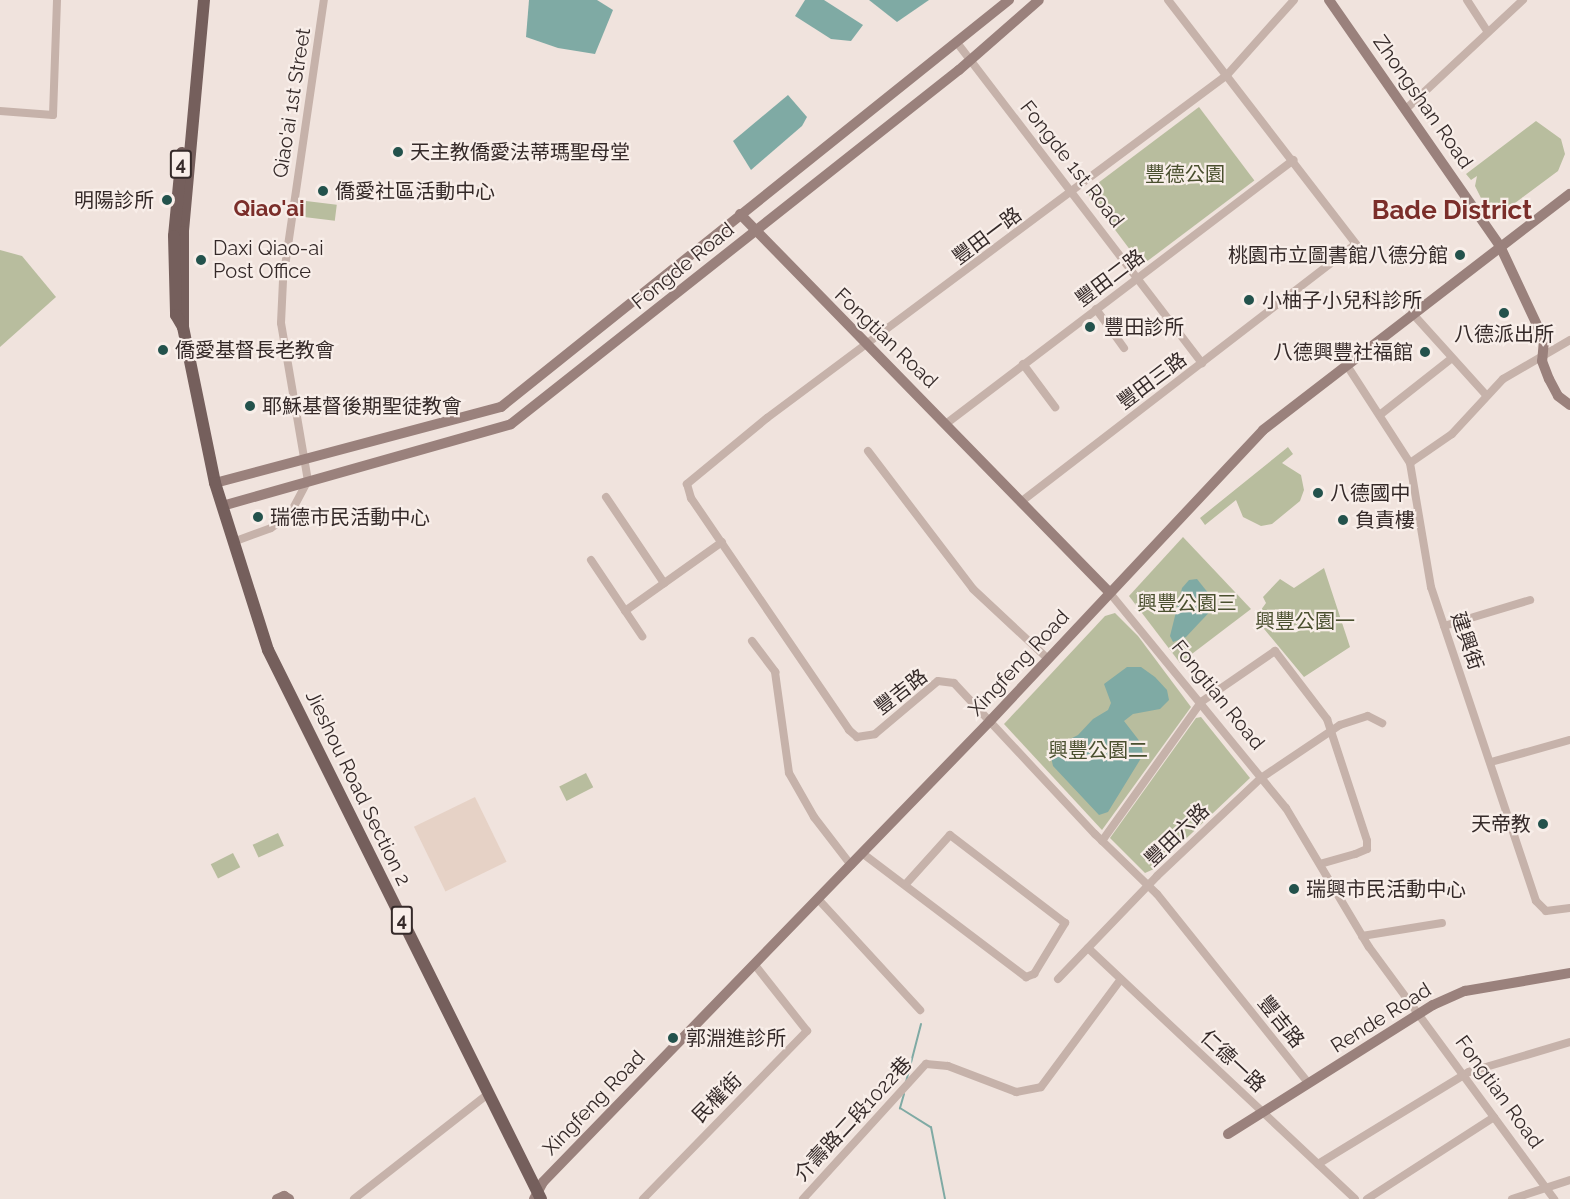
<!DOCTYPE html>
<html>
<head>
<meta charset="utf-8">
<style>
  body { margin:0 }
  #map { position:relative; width:1570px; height:1199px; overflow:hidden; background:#f0e3dd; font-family:Raleway,"Noto Sans TC",sans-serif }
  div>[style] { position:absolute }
  .green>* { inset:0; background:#b8bd9e; transform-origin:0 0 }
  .plaza>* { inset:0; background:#e6d2c6; transform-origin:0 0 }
  .water>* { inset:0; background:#7faaa4 }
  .stream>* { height:2px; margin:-1px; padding:0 1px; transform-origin:1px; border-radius:1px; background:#7faaa4 }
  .street>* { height:8px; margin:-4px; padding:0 4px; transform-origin:4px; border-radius:4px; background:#c6b2aa }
  .secondary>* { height:10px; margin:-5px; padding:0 5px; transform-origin:5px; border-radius:5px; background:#9a817c }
  .primary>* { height:12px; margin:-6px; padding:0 6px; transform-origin:6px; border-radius:6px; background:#755f5c }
  .dots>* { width:16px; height:16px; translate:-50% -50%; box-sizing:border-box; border:3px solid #f8eee9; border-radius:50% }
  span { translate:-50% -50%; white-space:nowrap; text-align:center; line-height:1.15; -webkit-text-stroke:4.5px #f8eee9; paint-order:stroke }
  .shield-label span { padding:2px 4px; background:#f8eee9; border:2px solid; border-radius:4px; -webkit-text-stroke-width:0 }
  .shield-label { font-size:18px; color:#352a29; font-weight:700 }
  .street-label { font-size:20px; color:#352a29 }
  .poi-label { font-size:20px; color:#352a29 }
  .left { translate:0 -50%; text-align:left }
  .right { translate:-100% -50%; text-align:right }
  .park-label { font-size:20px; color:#4a502f }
  .quarter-label { font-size:22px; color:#7b2e2a; font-weight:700 }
  .district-label { font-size:26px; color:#7b2e2a; font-weight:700 }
</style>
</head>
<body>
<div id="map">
  <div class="green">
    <i style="left:1199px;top:107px;width:92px;height:141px;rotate:53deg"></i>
    <i style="clip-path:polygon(1536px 121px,1561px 139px,1565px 154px,1558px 171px,1511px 206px,1493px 206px,1482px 200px,1475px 186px,1477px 176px,1471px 180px,1466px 174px)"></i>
    <i style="left:306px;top:201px;width:31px;height:16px;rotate:7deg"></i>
    <i style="clip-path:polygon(0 250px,22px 256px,56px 297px,0 347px)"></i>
    <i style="clip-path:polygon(1288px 447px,1293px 454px,1282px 463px,1301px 475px,1304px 490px,1300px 501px,1272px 524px,1261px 526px,1243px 517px,1236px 500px,1205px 525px,1200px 518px)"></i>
    <i style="clip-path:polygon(1183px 537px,1251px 609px,1180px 663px,1129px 596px)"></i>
    <i style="clip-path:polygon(1324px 568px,1350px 647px,1304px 677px,1255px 618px,1266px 603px,1263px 597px,1280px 579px,1294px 588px)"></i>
    <i style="clip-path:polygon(1115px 613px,1138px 636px,1191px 707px,1102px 830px,1004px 724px,1105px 616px)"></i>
    <i style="clip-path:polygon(1201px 717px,1250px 778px,1154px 869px,1145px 873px,1110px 838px,1196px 718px)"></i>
    <i style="left:586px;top:773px;width:16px;height:30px;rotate:63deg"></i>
    <i style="left:278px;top:833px;width:14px;height:28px;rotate:65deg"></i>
    <i style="left:233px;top:853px;width:16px;height:25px;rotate:63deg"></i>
  </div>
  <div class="plaza">
    <i style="left:475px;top:797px;width:72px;height:68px;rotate:64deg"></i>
  </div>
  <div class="water">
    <i style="clip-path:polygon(529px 0,597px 0,613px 10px,595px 54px,558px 48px,526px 37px)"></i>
    <i style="clip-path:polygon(805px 0,824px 0,863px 25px,851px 41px,831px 39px,795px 16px)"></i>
    <i style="clip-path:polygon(869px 0,929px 0,897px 22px)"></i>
    <i style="clip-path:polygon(788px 95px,807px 117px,802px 126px,751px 170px,733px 141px)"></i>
    <i style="clip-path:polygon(1197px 579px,1217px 604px,1186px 637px,1173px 642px,1170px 636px,1182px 588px,1189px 580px)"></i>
    <i style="clip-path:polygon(1127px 667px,1141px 667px,1155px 677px,1167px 690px,1169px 700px,1160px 709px,1133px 714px,1124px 721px,1141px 743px,1143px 755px,1108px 812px,1099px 815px,1053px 766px,1051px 757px,1056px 746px,1078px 735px,1093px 719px,1108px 710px,1111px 703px,1104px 684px)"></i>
  </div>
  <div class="stream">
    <i style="left:906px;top:1082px;width:60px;rotate:-75.5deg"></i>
    <i style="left:904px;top:1094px;width:15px;rotate:106deg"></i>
    <i style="left:900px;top:1108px;width:36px;rotate:32deg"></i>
    <i style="left:931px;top:1127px;width:73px;rotate:79deg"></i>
  </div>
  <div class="street">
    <i style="left:1294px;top:0;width:101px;rotate:131.8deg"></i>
    <i style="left:1227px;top:75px;width:574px;rotate:143.29deg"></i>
    <i style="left:767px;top:418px;width:104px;rotate:140.5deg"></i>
    <i style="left:687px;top:484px;width:15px;rotate:74deg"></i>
    <i style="left:691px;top:498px;width:281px;rotate:55.7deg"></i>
    <i style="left:849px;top:730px;width:11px;rotate:41deg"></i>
    <i style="left:857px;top:737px;width:18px;rotate:-9deg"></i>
    <i style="left:875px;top:734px;width:82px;rotate:-40.1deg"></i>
    <i style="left:938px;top:681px;width:16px;rotate:7deg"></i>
    <i style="left:954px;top:683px;width:207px;rotate:47deg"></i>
    <i style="left:1095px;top:834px;width:86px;rotate:44.1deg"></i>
    <i style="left:1157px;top:894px;width:243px;rotate:51.3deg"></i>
    <i style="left:1467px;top:0;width:38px;rotate:57deg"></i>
    <i style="left:958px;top:44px;width:402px;rotate:52.6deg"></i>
    <i style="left:1406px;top:109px;width:160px;rotate:-43deg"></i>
    <i style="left:0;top:111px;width:53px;rotate:4.3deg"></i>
    <i style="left:53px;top:115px;width:115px;rotate:-88deg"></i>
    <i style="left:1096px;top:309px;width:48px;rotate:54.3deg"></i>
    <i style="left:1412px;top:313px;width:110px;rotate:47.9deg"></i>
    <i style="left:1023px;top:364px;width:54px;rotate:53.3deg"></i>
    <i style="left:1346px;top:364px;width:118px;rotate:57.1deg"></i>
    <i style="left:1410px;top:463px;width:126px;rotate:80.4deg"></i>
    <i style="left:1431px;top:587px;width:331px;rotate:71.5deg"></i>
    <i style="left:1536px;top:901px;width:14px;rotate:45deg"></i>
    <i style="left:1546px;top:911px;width:24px;rotate:-7deg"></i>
    <i style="left:1381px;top:414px;width:89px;rotate:-38.2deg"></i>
    <i style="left:947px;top:423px;width:435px;rotate:-37.2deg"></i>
    <i style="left:868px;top:451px;width:173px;rotate:52.7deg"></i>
    <i style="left:973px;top:589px;width:101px;rotate:43deg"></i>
    <i style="left:1410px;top:463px;width:51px;rotate:-34.6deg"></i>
    <i style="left:1452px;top:434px;width:75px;rotate:-47.2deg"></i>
    <i style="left:1503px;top:379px;width:78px;rotate:-30.2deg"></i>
    <i style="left:606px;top:497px;width:104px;rotate:56deg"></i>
    <i style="left:1022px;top:501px;width:421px;rotate:-37.6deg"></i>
    <i style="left:1356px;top:244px;width:308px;rotate:-127.6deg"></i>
    <i style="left:233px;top:542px;width:40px;rotate:-20.2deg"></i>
    <i style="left:271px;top:528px;width:22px;rotate:-34deg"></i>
    <i style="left:289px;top:516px;width:40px;rotate:-62deg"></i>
    <i style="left:308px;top:481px;width:160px;rotate:-99.7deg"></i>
    <i style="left:281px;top:323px;width:43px;rotate:-87.3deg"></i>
    <i style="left:283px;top:280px;width:283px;rotate:-81.7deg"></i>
    <i style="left:591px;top:560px;width:92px;rotate:56.1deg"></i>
    <i style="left:1109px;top:592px;width:279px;rotate:50.7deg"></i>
    <i style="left:1286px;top:808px;width:162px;rotate:59.2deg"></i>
    <i style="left:1369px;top:947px;width:313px;rotate:53.7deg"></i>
    <i style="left:625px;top:611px;width:119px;rotate:-35.4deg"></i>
    <i style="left:1444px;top:626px;width:90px;rotate:-16.8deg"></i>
    <i style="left:752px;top:641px;width:39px;rotate:53deg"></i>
    <i style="left:775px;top:672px;width:102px;rotate:82.1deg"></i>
    <i style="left:789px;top:773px;width:51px;rotate:60.4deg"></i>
    <i style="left:814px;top:817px;width:61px;rotate:52.4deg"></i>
    <i style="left:1491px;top:762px;width:82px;rotate:-15.6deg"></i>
    <i style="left:1102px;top:841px;width:171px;rotate:-54.5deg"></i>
    <i style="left:1201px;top:702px;width:90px;rotate:-34.6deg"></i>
    <i style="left:1275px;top:651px;width:86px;rotate:52.6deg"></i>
    <i style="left:1327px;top:719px;width:128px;rotate:71.8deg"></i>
    <i style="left:1367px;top:841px;width:8px;rotate:90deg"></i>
    <i style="left:1367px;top:849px;width:13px;rotate:157deg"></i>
    <i style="left:1355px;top:854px;width:36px;rotate:164deg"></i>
    <i style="left:862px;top:853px;width:206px;rotate:37.1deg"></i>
    <i style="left:1026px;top:977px;width:9px;rotate:-21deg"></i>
    <i style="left:1034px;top:974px;width:60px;rotate:-58.7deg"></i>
    <i style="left:1065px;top:923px;width:145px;rotate:-142.6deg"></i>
    <i style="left:950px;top:835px;width:67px;rotate:132deg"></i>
    <i style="left:818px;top:899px;width:151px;rotate:47.4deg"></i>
    <i style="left:1362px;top:936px;width:81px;rotate:-9.2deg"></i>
    <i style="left:1088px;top:948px;width:366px;rotate:43.2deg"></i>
    <i style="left:1058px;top:979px;width:143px;rotate:-46.1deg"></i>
    <i style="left:1157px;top:876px;width:143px;rotate:-43.3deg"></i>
    <i style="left:1261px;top:778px;width:95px;rotate:-33.9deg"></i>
    <i style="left:1340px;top:725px;width:29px;rotate:-18deg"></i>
    <i style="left:1368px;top:716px;width:16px;rotate:27deg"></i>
    <i style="left:1318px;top:1164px;width:177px;rotate:-31.4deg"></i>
    <i style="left:1469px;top:1072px;width:105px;rotate:-16.5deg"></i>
    <i style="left:354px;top:1199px;width:172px;rotate:-38.1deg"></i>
    <i style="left:643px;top:1199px;width:235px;rotate:-45.7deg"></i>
    <i style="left:807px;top:1031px;width:85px;rotate:-128.3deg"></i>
    <i style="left:803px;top:1199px;width:183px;rotate:-47.7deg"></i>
    <i style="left:926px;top:1064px;width:22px;rotate:5deg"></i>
    <i style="left:948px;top:1066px;width:73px;rotate:20.9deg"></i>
    <i style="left:1016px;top:1092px;width:25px;rotate:-11deg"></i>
    <i style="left:1041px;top:1087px;width:134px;rotate:-53.5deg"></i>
    <i style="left:1367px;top:1199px;width:151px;rotate:-32.8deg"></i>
    <i style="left:1512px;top:1199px;width:61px;rotate:-18.1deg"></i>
  </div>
  <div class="secondary">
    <i style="left:1329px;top:0;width:300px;rotate:55.2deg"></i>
    <i style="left:1500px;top:246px;width:104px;rotate:64.9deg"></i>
    <i style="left:1544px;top:340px;width:21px;rotate:95deg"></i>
    <i style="left:1542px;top:361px;width:19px;rotate:69deg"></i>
    <i style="left:1549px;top:379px;width:19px;rotate:62deg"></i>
    <i style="left:1558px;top:396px;width:15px;rotate:37deg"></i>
    <i style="left:740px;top:214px;width:528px;rotate:45.69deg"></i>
    <i style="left:215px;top:483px;width:296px;rotate:-14.9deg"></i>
    <i style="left:501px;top:407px;width:651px;rotate:-38.7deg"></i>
    <i style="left:222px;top:506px;width:300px;rotate:-15.8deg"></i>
    <i style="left:511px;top:424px;width:571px;rotate:-38.32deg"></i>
    <i style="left:959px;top:70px;width:106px;rotate:-41.2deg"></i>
    <i style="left:1228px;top:1134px;width:242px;rotate:-32.2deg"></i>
    <i style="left:1433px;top:1005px;width:35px;rotate:-24deg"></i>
    <i style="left:1465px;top:991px;width:107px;rotate:-9.7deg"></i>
    <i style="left:277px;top:1199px;width:8px;rotate:-23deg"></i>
    <i style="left:284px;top:1196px;width:6px;rotate:31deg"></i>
    <i style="left:534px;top:1199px;width:19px;rotate:-62deg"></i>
    <i style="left:543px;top:1182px;width:642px;rotate:-45.88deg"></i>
    <i style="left:990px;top:721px;width:399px;rotate:-46.8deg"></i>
    <i style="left:1263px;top:430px;width:387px;rotate:-37.6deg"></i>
  </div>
  <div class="primary">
    <i style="left:204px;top:0;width:233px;rotate:95.2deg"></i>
    <i style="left:183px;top:232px;width:95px;rotate:90deg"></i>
    <i style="left:183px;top:327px;width:159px;rotate:78.4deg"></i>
    <i style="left:215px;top:483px;width:175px;rotate:72.4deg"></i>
    <i style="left:268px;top:650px;width:613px;rotate:63.56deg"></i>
    <i style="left:182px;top:153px;width:83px;rotate:95.5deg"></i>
    <i style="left:174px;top:236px;width:79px;rotate:88.5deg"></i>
    <i style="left:176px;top:315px;width:14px;rotate:60deg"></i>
  </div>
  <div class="dots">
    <i style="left:398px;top:152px;background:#23524c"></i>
    <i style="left:323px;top:191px;background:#23524c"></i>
    <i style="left:167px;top:200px;background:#23524c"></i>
    <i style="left:1460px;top:255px;background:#23524c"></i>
    <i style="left:201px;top:260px;background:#23524c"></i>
    <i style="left:1249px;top:300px;background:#23524c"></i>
    <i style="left:1504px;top:313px;background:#23524c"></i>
    <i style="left:1090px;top:327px;background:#23524c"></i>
    <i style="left:163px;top:350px;background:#23524c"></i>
    <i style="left:1425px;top:352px;background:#23524c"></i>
    <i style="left:250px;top:406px;background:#23524c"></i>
    <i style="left:1318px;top:493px;background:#23524c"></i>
    <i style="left:258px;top:517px;background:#23524c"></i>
    <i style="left:1343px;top:520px;background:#23524c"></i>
    <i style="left:1543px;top:824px;background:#23524c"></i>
    <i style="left:1294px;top:889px;background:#23524c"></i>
    <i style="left:673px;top:1038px;background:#23524c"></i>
  </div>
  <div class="shield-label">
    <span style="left:181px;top:164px">4</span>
    <span style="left:402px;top:920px">4</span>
  </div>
  <div class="street-label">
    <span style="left:1423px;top:102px;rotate:55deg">Zhongshan Road</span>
    <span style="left:292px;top:103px;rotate:-81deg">Qiao'ai 1st Street</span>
    <span style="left:1072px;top:164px;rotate:52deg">Fongde 1st Road</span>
    <span style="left:987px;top:236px;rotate:-37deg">豐田一路</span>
    <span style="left:683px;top:266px;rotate:-39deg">Fongde Road</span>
    <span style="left:1110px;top:278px;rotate:-37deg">豐田二路</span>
    <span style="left:886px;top:338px;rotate:44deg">Fongtian Road</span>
    <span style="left:1152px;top:381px;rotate:-37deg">豐田三路</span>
    <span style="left:1467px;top:641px;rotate:71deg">建興街</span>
    <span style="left:1019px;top:663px;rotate:-47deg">Xingfeng Road</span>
    <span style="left:901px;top:692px;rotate:-38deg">豐吉路</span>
    <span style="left:1218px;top:695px;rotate:51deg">Fongtian Road</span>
    <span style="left:358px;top:788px;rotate:64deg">Jieshou Road Section 2</span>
    <span style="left:1177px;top:835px;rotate:-44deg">豐田六路</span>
    <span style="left:1381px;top:1018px;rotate:-32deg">Rende Road</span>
    <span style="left:1281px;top:1022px;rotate:51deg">豐吉路</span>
    <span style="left:1233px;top:1061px;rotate:43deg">仁德一路</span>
    <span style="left:1499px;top:1092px;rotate:54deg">Fongtian Road</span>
    <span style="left:717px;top:1098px;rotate:-45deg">民權街</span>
    <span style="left:594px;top:1103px;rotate:-46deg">Xingfeng Road</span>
    <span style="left:853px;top:1119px;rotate:-47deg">介壽路二段1022巷</span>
  </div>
  <div class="poi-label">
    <span class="left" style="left:410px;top:152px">天主教僑愛法蒂瑪聖母堂</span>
    <span class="left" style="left:335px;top:191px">僑愛社區活動中心</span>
    <span class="right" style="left:154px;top:200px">明陽診所</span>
    <span class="left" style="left:213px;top:260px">Daxi Qiao-ai<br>Post Office</span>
    <span class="right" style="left:1448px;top:255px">桃園市立圖書館八德分館</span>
    <span class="left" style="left:1262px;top:300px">小柚子小兒科診所</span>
    <span class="left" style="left:1104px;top:327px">豐田診所</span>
    <span style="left:1504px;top:334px">八德派出所</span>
    <span class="left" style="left:175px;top:350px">僑愛基督長老教會</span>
    <span class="right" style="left:1413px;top:352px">八德興豐社福館</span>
    <span class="left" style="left:262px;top:406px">耶穌基督後期聖徒教會</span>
    <span class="left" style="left:1330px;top:493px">八德國中</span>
    <span class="left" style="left:270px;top:517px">瑞德市民活動中心</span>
    <span class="left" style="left:1355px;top:520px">負責樓</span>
    <span class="right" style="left:1531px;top:824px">天帝教</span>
    <span class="left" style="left:1306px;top:889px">瑞興市民活動中心</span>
    <span class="left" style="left:686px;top:1038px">郭淵進診所</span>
  </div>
  <div class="park-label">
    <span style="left:1185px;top:174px">豐德公園</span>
    <span style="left:1187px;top:603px">興豐公園三</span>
    <span style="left:1305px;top:621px">興豐公園一</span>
    <span style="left:1098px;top:750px">興豐公園二</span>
  </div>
  <div class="quarter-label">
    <span style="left:269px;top:209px">Qiao'ai</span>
  </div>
  <div class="district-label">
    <span style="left:1452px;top:211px">Bade District</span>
  </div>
</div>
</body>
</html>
